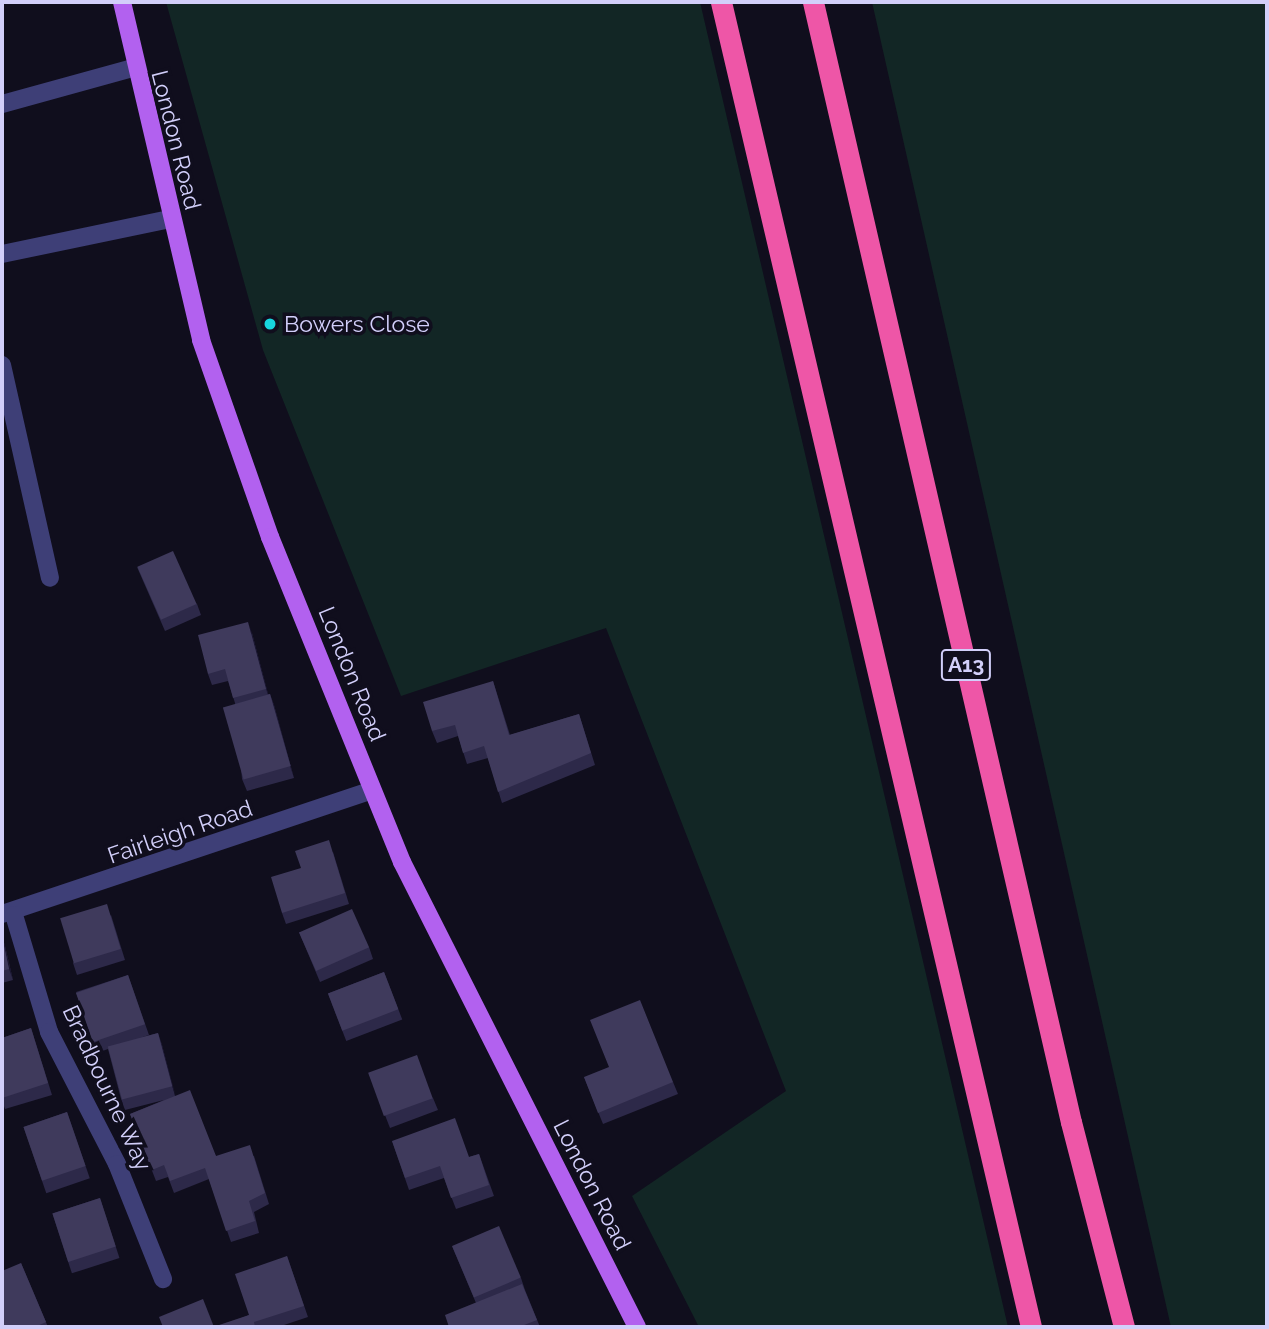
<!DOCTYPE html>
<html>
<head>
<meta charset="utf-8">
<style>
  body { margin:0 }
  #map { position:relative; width:1269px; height:1329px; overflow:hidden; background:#100e1d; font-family:Raleway,sans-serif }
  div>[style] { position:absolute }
  .green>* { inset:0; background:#122625 }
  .minor>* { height:18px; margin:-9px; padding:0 9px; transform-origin:9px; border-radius:9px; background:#3e3f77 }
  .major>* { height:18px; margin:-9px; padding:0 9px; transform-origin:9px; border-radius:9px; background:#b261ef }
  .highway>* { height:21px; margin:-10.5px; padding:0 10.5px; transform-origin:10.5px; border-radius:10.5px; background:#ee56a7 }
  .wall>* { inset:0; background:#2d2949; transform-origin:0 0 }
  .shaded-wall>* { inset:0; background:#1a1630 }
  .building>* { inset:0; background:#3f3a5c; transform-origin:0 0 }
  .dots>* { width:19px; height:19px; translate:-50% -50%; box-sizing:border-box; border:4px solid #100e1d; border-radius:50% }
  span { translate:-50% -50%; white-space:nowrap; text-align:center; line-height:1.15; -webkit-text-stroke:7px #100e1d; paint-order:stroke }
  .shield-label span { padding:2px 5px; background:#100e1d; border:2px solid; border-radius:5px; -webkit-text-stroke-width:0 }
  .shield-label { font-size:21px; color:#d2cffa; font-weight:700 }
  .street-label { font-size:23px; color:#d2cffa }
  .poi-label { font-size:23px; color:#d2cffa }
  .left { translate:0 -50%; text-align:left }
  .frame { position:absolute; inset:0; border:4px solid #d2cffa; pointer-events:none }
</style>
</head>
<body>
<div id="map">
  <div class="green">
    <i style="clip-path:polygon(166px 2px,700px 2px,1008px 1327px,699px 1327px,632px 1196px,786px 1091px,606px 628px,401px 696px,263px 350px)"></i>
    <i style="clip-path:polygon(872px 2px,1267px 2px,1267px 1327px,1171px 1327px)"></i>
  </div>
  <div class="minor">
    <i style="left:2px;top:104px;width:136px;rotate:-15.4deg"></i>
    <i style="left:2px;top:254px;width:172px;rotate:-11.8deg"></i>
    <i style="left:2px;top:365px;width:218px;rotate:77.3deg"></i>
    <i style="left:2px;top:914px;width:390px;rotate:-18.5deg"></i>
    <i style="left:14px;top:915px;width:122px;rotate:73.3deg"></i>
    <i style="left:49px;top:1032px;width:148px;rotate:62.7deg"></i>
    <i style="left:117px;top:1164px;width:124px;rotate:68.2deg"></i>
  </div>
  <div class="major">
    <i style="left:122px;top:2px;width:347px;rotate:76.8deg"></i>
    <i style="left:201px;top:340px;width:209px;rotate:70.7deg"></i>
    <i style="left:270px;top:537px;width:351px;rotate:67.9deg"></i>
    <i style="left:402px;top:862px;width:521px;rotate:63.19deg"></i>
  </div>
  <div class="highway">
    <i style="left:721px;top:2px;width:1361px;rotate:76.83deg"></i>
    <i style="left:813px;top:2px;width:1149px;rotate:77.03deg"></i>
    <i style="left:1071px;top:1122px;width:212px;rotate:75.5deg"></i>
  </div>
  <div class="wall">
    <i style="clip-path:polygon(137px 567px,197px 604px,201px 615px,165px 631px)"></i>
    <i style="clip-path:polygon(252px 633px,268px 694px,270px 694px,274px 705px,294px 778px,247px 791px,242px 779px,235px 703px,228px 681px,212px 685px,208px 674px)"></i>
    <i style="clip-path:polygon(493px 681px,510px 735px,579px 714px,595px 765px,502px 803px,488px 758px,467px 764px,458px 736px,437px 743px,432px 731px)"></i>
    <i style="clip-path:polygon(333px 852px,349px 904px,286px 924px,282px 913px,301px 868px)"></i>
    <i style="clip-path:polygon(111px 915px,125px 960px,77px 975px,73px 963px)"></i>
    <i style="clip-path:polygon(299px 932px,369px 947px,373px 959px,320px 982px)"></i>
    <i style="clip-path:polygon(2px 936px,5px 946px,13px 980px,2px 983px)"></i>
    <i style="left:384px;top:972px;width:51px;height:60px;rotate:69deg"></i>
    <i style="clip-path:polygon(128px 975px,149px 1035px,140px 1038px,158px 1033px,162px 1045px,175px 1096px,216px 1156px,254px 1156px,269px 1204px,254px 1212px,259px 1233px,231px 1242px,209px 1179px,174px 1193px,168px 1177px,156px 1181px,130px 1114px,164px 1100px,125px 1110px,121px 1099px,108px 1049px,97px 1053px,76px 992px)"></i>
    <i style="clip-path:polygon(31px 1028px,52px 1095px,5px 1109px,2px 1101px,2px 1038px)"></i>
    <i style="clip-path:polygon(369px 1074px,433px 1098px,438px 1110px,390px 1128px)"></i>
    <i style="clip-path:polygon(584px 1077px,673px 1082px,678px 1094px,603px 1124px)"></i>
    <i style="left:67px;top:1112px;width:70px;height:46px;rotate:71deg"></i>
    <i style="clip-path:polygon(392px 1141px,469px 1157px,479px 1154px,494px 1196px,456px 1209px,444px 1178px,409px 1190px)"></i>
    <i style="left:100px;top:1198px;width:63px;height:50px;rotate:72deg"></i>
    <i style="clip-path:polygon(452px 1246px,521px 1278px,525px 1290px,540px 1327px,449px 1327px,476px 1303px)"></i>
    <i style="clip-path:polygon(287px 1256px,308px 1317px,278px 1327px,220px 1327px,249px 1315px)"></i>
    <i style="clip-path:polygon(21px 1263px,48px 1327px,2px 1327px)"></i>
  </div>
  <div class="shaded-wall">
    <i style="clip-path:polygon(248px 622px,252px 633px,270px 701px,266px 689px)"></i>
    <i style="clip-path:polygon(270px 694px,274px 705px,294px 778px,290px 766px)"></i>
    <i style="clip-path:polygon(2px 936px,5px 946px,13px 980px,9px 969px)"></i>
    <i style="clip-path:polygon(158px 1033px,162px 1045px,176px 1097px,172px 1086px)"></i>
  </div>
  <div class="building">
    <i style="left:173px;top:551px;width:58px;height:39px;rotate:66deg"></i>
    <i style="clip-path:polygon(248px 622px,266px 689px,233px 698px,225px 669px,208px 674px,198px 635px)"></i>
    <i style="clip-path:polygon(493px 681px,509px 735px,579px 714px,591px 753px,498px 792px,484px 746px,463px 753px,455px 725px,432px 731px,423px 702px)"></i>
    <i style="left:270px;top:694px;width:75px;height:49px;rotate:74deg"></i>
    <i style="clip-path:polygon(329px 840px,345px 893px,282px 913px,271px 877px,301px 868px,295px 851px)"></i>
    <i style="left:107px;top:904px;width:47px;height:49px;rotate:73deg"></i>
    <i style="left:352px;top:909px;width:42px;height:58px;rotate:66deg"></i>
    <i style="clip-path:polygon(2px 937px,9px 969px,2px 971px)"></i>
    <i style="left:384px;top:972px;width:40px;height:60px;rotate:69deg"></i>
    <i style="left:128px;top:975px;width:52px;height:55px;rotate:71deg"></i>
    <i style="clip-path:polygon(640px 1000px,673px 1082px,598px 1113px,584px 1077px,609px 1067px,590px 1020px)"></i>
    <i style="clip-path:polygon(31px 1028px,48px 1083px,2px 1098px,2px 1038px)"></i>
    <i style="left:158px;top:1033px;width:55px;height:52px;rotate:75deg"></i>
    <i style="left:417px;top:1055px;width:46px;height:52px;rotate:70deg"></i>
    <i style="clip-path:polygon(190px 1090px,216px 1156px,250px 1145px,265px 1193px,249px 1201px,255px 1221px,226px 1231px,205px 1168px,170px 1181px,164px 1165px,152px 1170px,130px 1114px)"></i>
    <i style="left:67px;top:1112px;width:57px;height:46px;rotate:71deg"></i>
    <i style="clip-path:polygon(455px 1118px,469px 1157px,479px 1154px,489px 1185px,451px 1198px,440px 1166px,405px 1178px,392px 1141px)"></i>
    <i style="left:100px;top:1198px;width:51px;height:50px;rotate:72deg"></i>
    <i style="left:499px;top:1226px;width:56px;height:51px;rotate:67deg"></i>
    <i style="clip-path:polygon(287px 1256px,304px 1306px,254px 1322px,255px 1327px,220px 1327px,219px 1325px,249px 1315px,235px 1274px)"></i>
    <i style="clip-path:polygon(21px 1263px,46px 1322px,35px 1327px,2px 1327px,2px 1271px)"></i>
    <i style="clip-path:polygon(522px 1284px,537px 1320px,519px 1327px,449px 1327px,445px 1315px)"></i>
    <i style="clip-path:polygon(203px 1299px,214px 1327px,163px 1327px,159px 1317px)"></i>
  </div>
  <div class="dots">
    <i style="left:270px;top:324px;background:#17d5de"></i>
  </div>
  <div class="shield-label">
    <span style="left:966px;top:665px">A13</span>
  </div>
  <div class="street-label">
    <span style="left:176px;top:140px;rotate:76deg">London Road</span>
    <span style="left:352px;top:674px;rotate:68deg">London Road</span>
    <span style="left:180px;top:832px;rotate:-19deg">Fairleigh Road</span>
    <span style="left:107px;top:1088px;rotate:65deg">Bradbourne Way</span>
    <span style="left:592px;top:1185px;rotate:63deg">London Road</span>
  </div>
  <div class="poi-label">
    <span class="left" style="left:284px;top:324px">Bowers Close</span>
  </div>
  <div class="frame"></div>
</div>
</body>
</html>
